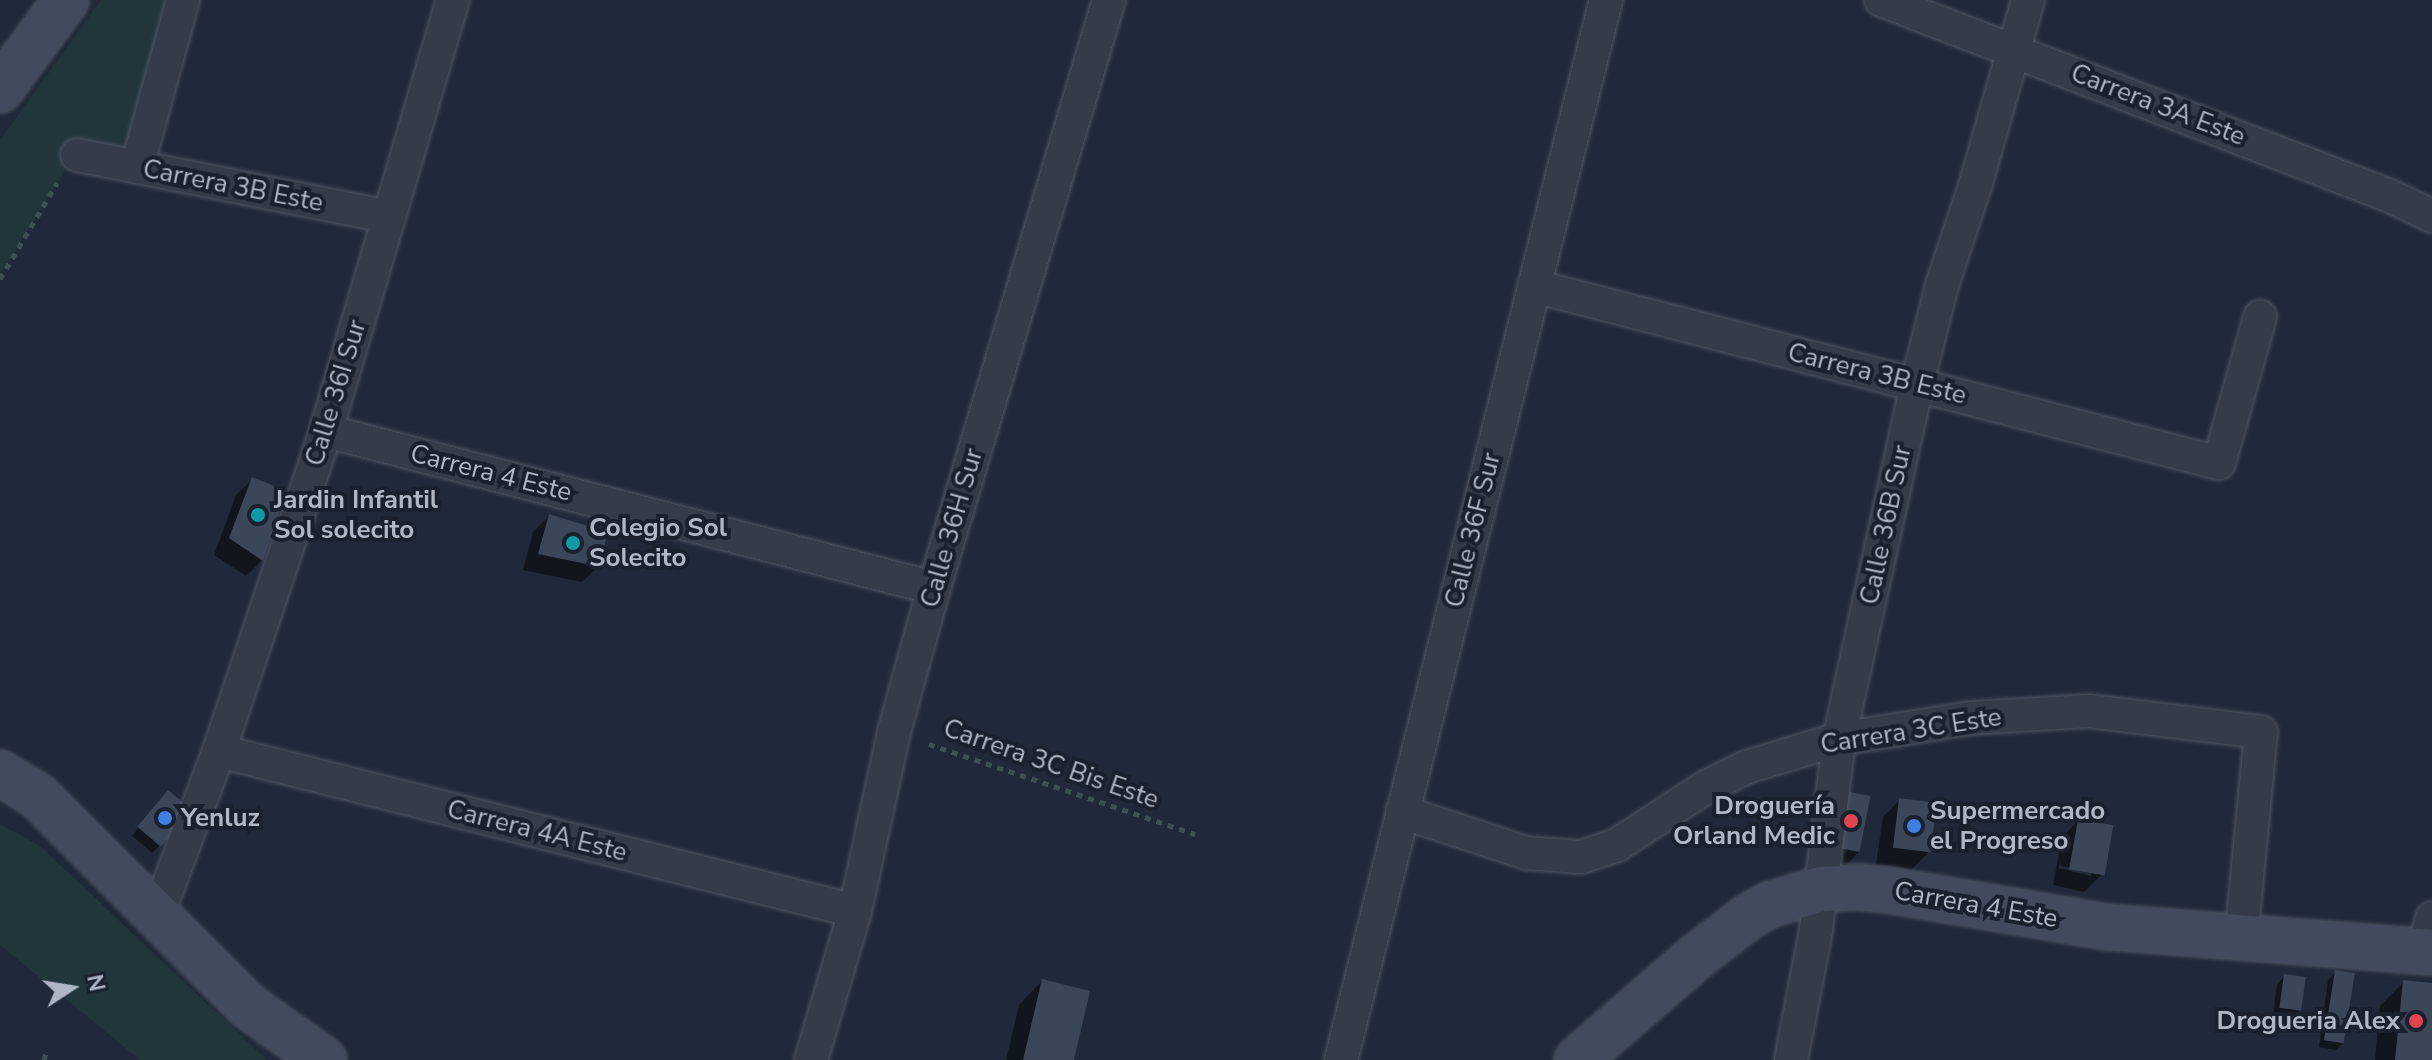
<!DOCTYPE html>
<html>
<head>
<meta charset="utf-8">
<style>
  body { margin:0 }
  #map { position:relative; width:2432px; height:1060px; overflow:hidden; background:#202939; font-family:"Nunito Sans",sans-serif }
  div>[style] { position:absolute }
  .green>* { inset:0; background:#22353a }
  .shadow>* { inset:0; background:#0007 }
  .building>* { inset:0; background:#3c4659; transform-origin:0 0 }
  .path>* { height:5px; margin-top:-2.5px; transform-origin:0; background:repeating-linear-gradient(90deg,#3d5154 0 6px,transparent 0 12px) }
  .roads { filter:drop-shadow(0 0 2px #4f5664) drop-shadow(0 0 2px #4f5664) }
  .street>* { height:32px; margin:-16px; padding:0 16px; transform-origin:16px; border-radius:16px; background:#343b49 }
  .secondary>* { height:44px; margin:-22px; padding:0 22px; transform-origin:22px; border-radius:22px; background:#424a5d }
  .dots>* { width:22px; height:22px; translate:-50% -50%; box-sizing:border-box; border:4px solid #19202e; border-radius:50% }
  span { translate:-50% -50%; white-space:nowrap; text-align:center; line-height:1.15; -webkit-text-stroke:8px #19202e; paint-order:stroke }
  .street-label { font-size:26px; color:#afb6c6 }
  .poi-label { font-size:26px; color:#afb6c6; font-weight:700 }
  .left { translate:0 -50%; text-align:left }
  .right { translate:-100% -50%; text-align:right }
  .north { position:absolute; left:32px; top:948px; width:80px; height:80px; -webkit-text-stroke:6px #19202e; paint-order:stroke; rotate:78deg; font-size:22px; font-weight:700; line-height:32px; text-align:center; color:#afb6c6 }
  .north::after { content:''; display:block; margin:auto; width:28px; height:36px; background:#afb6c6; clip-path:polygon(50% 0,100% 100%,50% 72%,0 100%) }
</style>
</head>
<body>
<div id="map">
  <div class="green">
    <i style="clip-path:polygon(101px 0,171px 0,125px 158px,76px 153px,0 274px,0 140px)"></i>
    <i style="clip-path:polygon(0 824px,40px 846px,267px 1060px,140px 1060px,0 945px)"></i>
  </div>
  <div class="shadow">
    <i style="clip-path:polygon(253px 479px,262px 560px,246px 576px,214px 555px,236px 495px)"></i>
    <i style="clip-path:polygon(549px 516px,599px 566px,582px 582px,523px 570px,533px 532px)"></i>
    <i style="clip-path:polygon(160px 800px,160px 845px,152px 853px,132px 836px)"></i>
    <i style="clip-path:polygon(1899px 801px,1929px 852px,1912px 869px,1876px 864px,1883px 817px)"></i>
    <i style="clip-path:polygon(1824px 809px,1860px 851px,1844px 867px,1815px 862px)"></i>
    <i style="clip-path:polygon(evenodd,2078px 821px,2101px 875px,2084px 892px,2053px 885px,2062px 837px,2078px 821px,2059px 865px,2091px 872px,2091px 876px,2058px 868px,2059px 865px)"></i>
    <i style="clip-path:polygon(2336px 972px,2344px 1042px,2336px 1050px,2319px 1047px,2328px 980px)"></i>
    <i style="clip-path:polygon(2285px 976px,2300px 1010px,2292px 1018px,2273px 1015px,2277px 984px)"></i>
    <i style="clip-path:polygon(1042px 981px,1072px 1060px,1006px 1060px,1019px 1005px)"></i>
    <i style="clip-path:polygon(2404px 982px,2432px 985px,2432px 1060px,2375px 1060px,2380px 1006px)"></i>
  </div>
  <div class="building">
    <i style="clip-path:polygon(252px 477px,286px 491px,263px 561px,229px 538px)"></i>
    <i style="clip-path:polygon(549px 514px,607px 532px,601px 567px,538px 554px)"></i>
    <i style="left:168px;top:790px;width:31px;height:48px;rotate:40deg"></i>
    <i style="left:1839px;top:790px;width:32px;height:57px;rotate:11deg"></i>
    <i style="left:1899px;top:798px;width:38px;height:50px;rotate:7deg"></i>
    <i style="left:2078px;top:819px;width:36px;height:51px;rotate:10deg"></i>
    <i style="left:2335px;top:970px;width:20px;height:71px;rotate:9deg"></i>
    <i style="left:2284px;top:974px;width:22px;height:34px;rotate:8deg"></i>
    <i style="clip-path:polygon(1042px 979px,1090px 991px,1074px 1060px,1023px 1060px)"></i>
    <i style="clip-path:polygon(2403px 980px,2432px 983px,2432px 1060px,2395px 1060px)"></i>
  </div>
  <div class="path">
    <i style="left:0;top:279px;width:112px;rotate:-59.3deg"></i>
    <i style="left:929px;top:744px;width:281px;rotate:18.7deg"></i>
    <i style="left:44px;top:1060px;width:11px;rotate:-75deg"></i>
  </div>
  <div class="roads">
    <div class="street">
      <i style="left:1881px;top:0;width:545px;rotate:21.06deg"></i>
      <i style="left:2390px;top:196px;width:47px;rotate:25.5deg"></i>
      <i style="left:77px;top:155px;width:318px;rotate:11.2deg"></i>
      <i style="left:137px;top:167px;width:173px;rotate:-74.6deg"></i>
      <i style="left:1534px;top:286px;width:707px;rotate:14.49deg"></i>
      <i style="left:2219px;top:463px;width:152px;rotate:-74.3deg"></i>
      <i style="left:326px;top:431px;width:628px;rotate:14.48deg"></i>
      <i style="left:219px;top:751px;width:656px;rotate:14.12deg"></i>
      <i style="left:1402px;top:812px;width:131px;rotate:18.3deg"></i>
      <i style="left:1526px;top:853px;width:55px;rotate:4.2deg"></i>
      <i style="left:1581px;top:857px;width:38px;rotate:-18deg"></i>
      <i style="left:1617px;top:845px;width:106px;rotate:-33.1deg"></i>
      <i style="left:1706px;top:787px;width:46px;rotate:-26deg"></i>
      <i style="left:1747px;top:767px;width:96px;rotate:-16.9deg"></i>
      <i style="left:1839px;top:739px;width:134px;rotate:-9deg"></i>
      <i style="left:1971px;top:718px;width:118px;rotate:-3.4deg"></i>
      <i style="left:2089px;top:711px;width:173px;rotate:7deg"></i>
      <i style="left:2261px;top:732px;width:209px;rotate:95.5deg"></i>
      <i style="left:157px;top:916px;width:176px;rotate:-69.4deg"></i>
      <i style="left:219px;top:751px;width:337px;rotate:-71.5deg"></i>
      <i style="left:326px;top:431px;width:449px;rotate:-73.6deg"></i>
      <i style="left:2423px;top:951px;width:34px;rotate:-75deg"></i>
      <i style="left:811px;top:1060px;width:155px;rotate:-73.5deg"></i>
      <i style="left:855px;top:911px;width:183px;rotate:-77.7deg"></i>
      <i style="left:894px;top:732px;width:149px;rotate:-74.5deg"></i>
      <i style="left:934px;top:588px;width:613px;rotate:-73.43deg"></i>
      <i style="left:1341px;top:1060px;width:1093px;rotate:-75.96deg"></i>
      <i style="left:1791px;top:1060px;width:132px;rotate:-79.1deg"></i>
      <i style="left:1816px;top:930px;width:192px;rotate:-83.1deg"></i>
      <i style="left:1839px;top:739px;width:363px;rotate:-77.6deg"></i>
      <i style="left:1917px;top:384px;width:102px;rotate:-75.8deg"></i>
      <i style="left:1942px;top:285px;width:108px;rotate:-71.6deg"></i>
      <i style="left:1976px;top:183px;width:190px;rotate:-74.1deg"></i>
    </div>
    <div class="secondary">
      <i style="left:0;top:90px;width:112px;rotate:-53.7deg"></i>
      <i style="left:0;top:773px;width:44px;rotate:31.2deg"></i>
      <i style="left:38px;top:796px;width:297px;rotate:45deg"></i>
      <i style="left:248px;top:1006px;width:93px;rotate:35.4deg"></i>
      <i style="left:1577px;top:1060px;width:159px;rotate:-40.9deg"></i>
      <i style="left:1697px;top:956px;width:64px;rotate:-37.4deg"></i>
      <i style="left:1748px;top:917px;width:24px;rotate:-30deg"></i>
      <i style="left:1769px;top:905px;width:54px;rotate:-17.1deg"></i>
      <i style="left:1821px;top:889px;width:36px;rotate:-3deg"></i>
      <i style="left:1857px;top:887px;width:31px;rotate:6deg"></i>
      <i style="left:1888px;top:890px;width:222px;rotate:9.6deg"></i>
      <i style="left:2107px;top:927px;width:326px;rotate:4.4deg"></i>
    </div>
  </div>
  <div class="dots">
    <i style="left:258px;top:515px;background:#0f9aa8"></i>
    <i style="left:573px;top:543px;background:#0f9aa8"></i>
    <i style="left:165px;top:818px;background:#3f7fe0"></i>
    <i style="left:1851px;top:821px;background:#e0444e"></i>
    <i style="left:1914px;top:826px;background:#3f7fe0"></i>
    <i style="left:2416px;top:1021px;background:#e0444e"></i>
  </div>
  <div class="street-label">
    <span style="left:2158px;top:105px;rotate:21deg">Carrera 3A Este</span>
    <span style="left:233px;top:186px;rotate:11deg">Carrera 3B Este</span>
    <span style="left:1877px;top:374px;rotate:14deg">Carrera 3B Este</span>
    <span style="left:336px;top:393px;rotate:-73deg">Calle 36I Sur</span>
    <span style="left:491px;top:473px;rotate:14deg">Carrera 4 Este</span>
    <span style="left:1886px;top:525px;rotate:-78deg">Calle 36B Sur</span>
    <span style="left:952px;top:528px;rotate:-74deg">Calle 36H Sur</span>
    <span style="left:1473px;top:530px;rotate:-76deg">Calle 36F Sur</span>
    <span style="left:1911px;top:731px;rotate:-9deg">Carrera 3C Este</span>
    <span style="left:1051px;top:764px;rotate:19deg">Carrera 3C Bis Este</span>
    <span style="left:537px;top:831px;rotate:14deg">Carrera 4A Este</span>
    <span style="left:1976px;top:905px;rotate:10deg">Carrera 4 Este</span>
  </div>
  <div class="poi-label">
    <span class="left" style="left:274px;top:515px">Jardin Infantil<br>Sol solecito</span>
    <span class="left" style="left:589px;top:543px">Colegio Sol<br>Solecito</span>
    <span class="right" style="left:1835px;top:821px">Droguería<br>Orland Medic</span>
    <span class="left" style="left:1930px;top:826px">Supermercado<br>el Progreso</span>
    <span class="left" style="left:181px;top:818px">Yenluz</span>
    <span class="right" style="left:2400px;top:1021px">Drogueria Alex</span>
  </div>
  <div class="north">N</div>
</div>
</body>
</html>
